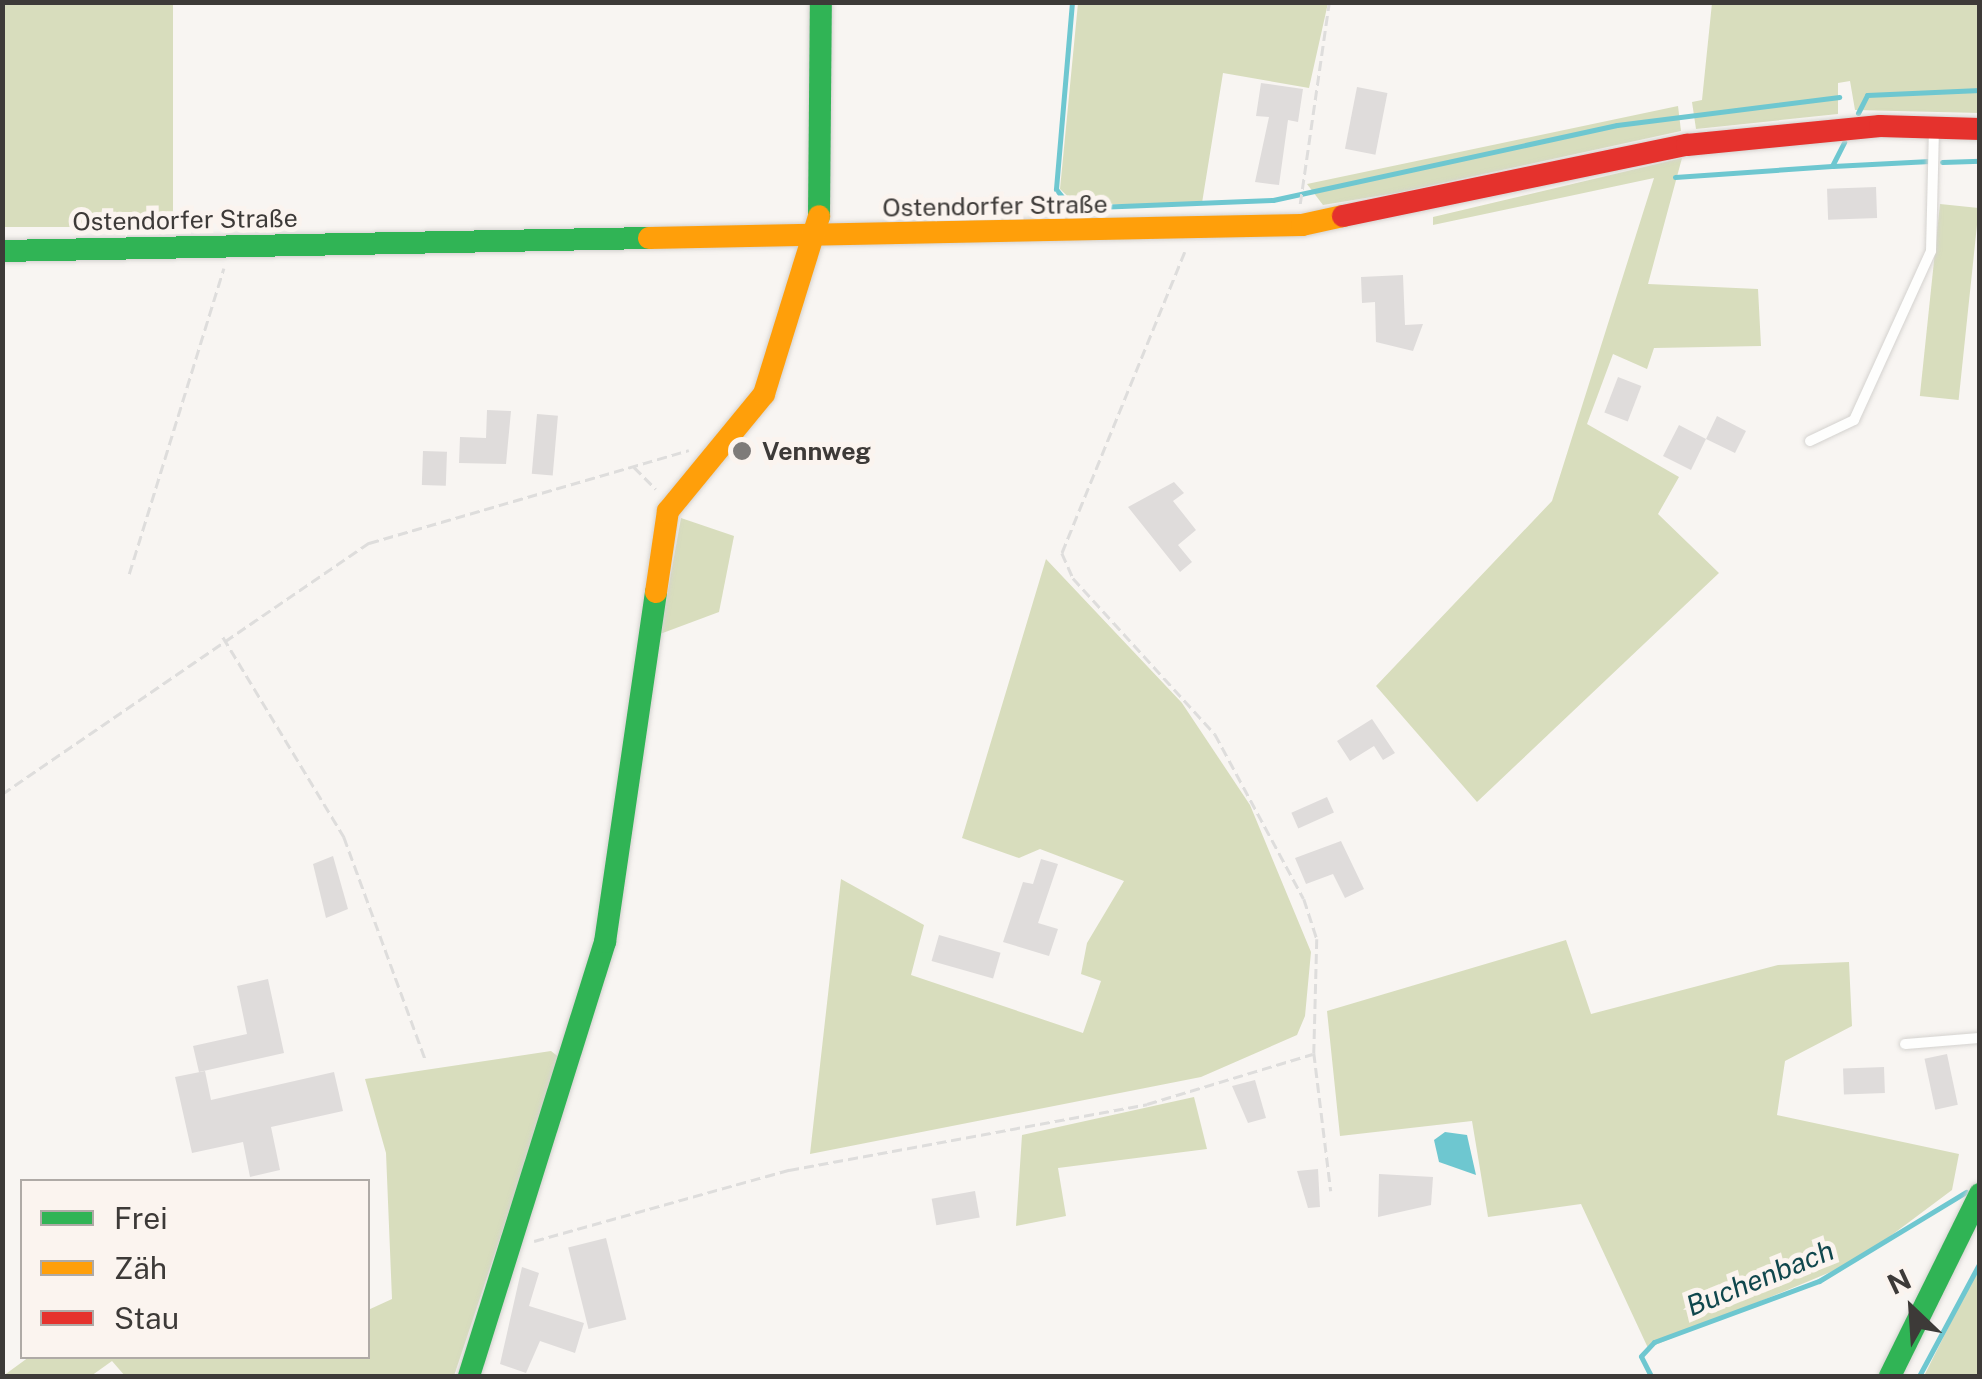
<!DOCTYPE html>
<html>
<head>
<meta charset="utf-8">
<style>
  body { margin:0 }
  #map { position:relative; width:1982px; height:1379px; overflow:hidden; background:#f8f5f2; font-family:"Public Sans",sans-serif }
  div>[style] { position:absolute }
  .green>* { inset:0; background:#d8ddbd; transform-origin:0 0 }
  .water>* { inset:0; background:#6ec7d0 }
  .stream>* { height:5px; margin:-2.5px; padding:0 2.5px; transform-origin:2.5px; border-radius:2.5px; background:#6ec7d0 }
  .building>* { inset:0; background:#dfdcdb; transform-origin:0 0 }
  .path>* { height:2.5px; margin-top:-1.25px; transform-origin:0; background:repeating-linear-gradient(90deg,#dedddc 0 10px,transparent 0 15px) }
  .roads { filter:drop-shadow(0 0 2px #d4d2cf) drop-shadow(0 0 2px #d4d2cf) }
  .lane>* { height:10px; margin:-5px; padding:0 5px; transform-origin:5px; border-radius:5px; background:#fefefd }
  .fast>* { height:22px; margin:-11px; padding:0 11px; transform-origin:11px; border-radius:11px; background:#30b455 }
  .slow>* { height:22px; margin:-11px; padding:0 11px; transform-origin:11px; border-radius:11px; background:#ff9f0a }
  .jam>* { height:22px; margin:-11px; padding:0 11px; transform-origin:11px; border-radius:11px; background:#e5322d }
  .dots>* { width:28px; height:28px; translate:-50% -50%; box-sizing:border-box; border:5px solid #fbf4ef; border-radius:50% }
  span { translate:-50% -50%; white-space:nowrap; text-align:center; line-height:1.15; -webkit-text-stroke:10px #fbf4ef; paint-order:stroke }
  .street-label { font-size:25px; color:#3d3a38 }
  .poi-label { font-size:25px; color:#3d3a38; font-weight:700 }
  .left { translate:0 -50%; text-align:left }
  .water-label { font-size:28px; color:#10474d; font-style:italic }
  .frame { position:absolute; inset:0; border:5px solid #3d3a38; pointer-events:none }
  .legend { position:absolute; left:20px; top:1179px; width:350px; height:180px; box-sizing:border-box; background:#fbf4ef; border:2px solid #afaaa6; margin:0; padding:12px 18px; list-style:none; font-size:30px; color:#3d3a38 }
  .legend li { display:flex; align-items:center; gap:20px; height:50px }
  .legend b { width:50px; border:2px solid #afaaa6 }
  .north { position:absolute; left:1862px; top:1259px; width:100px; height:100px; -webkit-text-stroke:8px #fbf4ef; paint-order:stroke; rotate:335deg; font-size:28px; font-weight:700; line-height:40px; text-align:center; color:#3d3a38 }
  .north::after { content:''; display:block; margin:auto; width:35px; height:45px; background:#3d3a38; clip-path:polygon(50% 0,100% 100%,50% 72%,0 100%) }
</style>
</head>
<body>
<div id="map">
  <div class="green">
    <i style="left:2px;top:3px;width:171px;height:224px"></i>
    <i style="clip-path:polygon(1078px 3px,1078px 2px,1328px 3px,1309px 88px,1223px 73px,1202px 203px,1077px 205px,1060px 189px)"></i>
    <i style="clip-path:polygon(1712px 3px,1979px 3px,1979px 113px,1855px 110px,1850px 81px,1838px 83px,1838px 114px,1696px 129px,1692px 102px,1702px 100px)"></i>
    <i style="clip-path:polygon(1678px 106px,1681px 131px,1396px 193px,1323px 205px,1307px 184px)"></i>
    <i style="clip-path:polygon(1682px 158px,1648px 284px,1758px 289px,1761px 346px,1654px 348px,1647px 369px,1613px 354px,1587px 424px,1679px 477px,1658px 514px,1719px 573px,1477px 802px,1376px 686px,1552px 501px,1654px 178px,1433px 225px,1433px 217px)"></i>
    <i style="left:1940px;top:204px;width:39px;height:193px;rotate:6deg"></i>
    <i style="clip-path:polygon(681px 518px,734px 536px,719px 612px,660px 634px)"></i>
    <i style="clip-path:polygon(1046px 559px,1182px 703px,1250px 805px,1311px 952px,1305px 1016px,1297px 1035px,1201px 1077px,810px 1154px,841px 879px,924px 925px,911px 975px,1083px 1033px,1101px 981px,1081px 974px,1087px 943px,1124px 881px,1040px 849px,1019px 858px,962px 838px)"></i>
    <i style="clip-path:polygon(1566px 940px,1591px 1014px,1778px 965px,1849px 962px,1852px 1026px,1785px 1061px,1777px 1115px,1959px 1154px,1952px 1190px,1857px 1261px,1648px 1348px,1581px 1204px,1488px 1217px,1472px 1121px,1340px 1136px,1327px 1011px)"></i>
    <i style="clip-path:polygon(551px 1051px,560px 1058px,454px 1376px,125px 1376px,112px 1361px,91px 1376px,3px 1376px,29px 1357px,368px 1356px,368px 1310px,392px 1299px,386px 1153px,365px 1079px)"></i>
    <i style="clip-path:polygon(1194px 1097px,1207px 1149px,1058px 1168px,1066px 1216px,1016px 1226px,1022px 1135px)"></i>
    <i style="clip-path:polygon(1979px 1266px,1979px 1376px,1924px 1376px)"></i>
  </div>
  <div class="water">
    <i style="clip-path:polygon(1445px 1132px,1467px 1135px,1476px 1175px,1439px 1162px,1434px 1140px)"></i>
  </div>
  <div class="stream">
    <i style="left:1072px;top:2px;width:188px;rotate:94.9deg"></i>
    <i style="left:1056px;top:189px;width:24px;rotate:52deg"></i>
    <i style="left:1071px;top:208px;width:202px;rotate:-2.3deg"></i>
    <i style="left:1273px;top:200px;width:352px;rotate:-12.3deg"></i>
    <i style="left:1617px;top:125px;width:224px;rotate:-7.2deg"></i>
    <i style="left:1858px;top:113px;width:20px;rotate:-63deg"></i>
    <i style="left:1867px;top:95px;width:113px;rotate:-2.5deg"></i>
    <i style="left:1942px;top:162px;width:38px;rotate:-2deg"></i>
    <i style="left:1833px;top:166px;width:97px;rotate:-3deg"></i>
    <i style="left:1675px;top:177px;width:157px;rotate:-4deg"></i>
    <i style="left:1832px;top:166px;width:27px;rotate:-63deg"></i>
    <i style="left:1651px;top:1376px;width:22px;rotate:-117deg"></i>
    <i style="left:1641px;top:1356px;width:19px;rotate:-47deg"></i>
    <i style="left:1654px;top:1342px;width:176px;rotate:-20.3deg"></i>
    <i style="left:1819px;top:1281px;width:172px;rotate:-31.2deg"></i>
    <i style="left:1919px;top:1376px;width:129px;rotate:-61.8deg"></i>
  </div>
  <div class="building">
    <i style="clip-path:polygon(1261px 83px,1303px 89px,1298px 122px,1288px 120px,1279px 185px,1255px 182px,1269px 117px,1256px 116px)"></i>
    <i style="left:1357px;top:87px;width:31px;height:63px;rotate:11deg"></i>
    <i style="left:1876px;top:187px;width:31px;height:49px;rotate:88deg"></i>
    <i style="clip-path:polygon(1403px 275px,1405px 325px,1423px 324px,1413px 351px,1376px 342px,1375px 302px,1362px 303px,1361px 277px)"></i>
    <i style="left:1618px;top:377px;width:25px;height:38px;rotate:21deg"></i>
    <i style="clip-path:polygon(487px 410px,511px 411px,506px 464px,459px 463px,460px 437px,486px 438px)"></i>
    <i style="left:537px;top:414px;width:21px;height:60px;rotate:5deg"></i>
    <i style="clip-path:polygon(1717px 416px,1746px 431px,1735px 453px,1706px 439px,1691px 470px,1663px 456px,1679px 425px,1706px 439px)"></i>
    <i style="left:423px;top:451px;width:24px;height:34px;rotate:2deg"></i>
    <i style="clip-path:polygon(1174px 482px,1184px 493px,1173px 501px,1196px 530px,1178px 545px,1192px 562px,1180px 572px,1128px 507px)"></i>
    <i style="clip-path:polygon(1372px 719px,1395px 753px,1383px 760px,1374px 746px,1350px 761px,1337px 741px)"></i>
    <i style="left:1327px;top:797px;width:17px;height:39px;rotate:66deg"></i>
    <i style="clip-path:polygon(1341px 841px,1364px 889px,1345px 898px,1333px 874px,1306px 884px,1295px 858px)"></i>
    <i style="clip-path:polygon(333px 856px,348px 909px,326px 918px,313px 864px)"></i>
    <i style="clip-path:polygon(1041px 859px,1058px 864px,1038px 923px,1058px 929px,1049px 956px,1003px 942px,1023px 882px,1033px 884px)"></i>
    <i style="left:939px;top:935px;width:64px;height:27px;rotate:16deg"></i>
    <i style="clip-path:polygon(268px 979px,284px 1053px,199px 1072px,193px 1046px,247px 1034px,237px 986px)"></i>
    <i style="left:1947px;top:1054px;width:52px;height:23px;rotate:78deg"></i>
    <i style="left:1884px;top:1067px;width:26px;height:41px;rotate:88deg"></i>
    <i style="clip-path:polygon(205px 1071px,211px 1100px,334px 1072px,343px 1111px,271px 1127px,280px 1170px,250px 1177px,243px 1142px,192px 1153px,175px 1077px)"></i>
    <i style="clip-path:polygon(1255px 1080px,1266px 1118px,1248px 1123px,1232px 1086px)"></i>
    <i style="clip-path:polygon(1318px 1169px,1320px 1207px,1308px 1208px,1297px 1171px)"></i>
    <i style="clip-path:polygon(1379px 1174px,1433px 1177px,1431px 1205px,1378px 1217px)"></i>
    <i style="left:975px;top:1191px;width:27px;height:44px;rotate:80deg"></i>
    <i style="left:606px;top:1238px;width:84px;height:39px;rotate:76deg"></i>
    <i style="clip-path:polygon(522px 1267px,539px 1273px,529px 1306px,584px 1323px,575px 1353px,540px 1341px,526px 1373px,500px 1364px)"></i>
  </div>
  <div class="path">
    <i style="left:1300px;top:204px;width:204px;rotate:-81.8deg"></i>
    <i style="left:1185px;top:252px;width:325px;rotate:112.2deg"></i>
    <i style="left:1062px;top:553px;width:27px;rotate:66deg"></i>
    <i style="left:1073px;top:578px;width:211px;rotate:47.7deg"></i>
    <i style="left:1215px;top:734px;width:187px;rotate:61.7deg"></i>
    <i style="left:1304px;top:899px;width:42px;rotate:72deg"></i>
    <i style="left:1317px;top:939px;width:114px;rotate:91.5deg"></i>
    <i style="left:1314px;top:1053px;width:139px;rotate:83deg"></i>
    <i style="left:634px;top:467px;width:31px;rotate:45deg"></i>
    <i style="left:129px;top:574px;width:320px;rotate:-72.8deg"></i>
    <i style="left:223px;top:637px;width:234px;rotate:58.8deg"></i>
    <i style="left:344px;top:837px;width:239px;rotate:69.9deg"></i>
    <i style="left:2px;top:794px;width:445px;rotate:-34.4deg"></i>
    <i style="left:369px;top:543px;width:333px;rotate:-16.2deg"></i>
    <i style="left:534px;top:1241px;width:265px;rotate:-15.6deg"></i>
    <i style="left:789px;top:1170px;width:364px;rotate:-10.4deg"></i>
    <i style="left:1147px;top:1104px;width:173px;rotate:-16.8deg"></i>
  </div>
  <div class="roads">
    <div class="lane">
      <i style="left:1810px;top:441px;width:49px;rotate:-25.5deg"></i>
      <i style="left:1854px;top:420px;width:186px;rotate:-65.5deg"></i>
      <i style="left:1931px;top:251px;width:123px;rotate:-88.6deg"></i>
      <i style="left:1905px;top:1044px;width:75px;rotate:-4.6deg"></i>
    </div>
    <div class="fast">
      <i style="left:819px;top:216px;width:214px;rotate:-89.5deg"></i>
      <i style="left:2px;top:251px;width:647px;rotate:-1.15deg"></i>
      <i style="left:469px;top:1376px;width:455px;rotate:-72.6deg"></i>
      <i style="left:605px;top:942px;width:354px;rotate:-81.7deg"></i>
      <i style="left:1890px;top:1376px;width:203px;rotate:-63.7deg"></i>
    </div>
    <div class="slow">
      <i style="left:649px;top:238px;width:653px;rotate:-1.14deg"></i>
      <i style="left:1302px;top:225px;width:42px;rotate:-12.4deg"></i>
      <i style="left:656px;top:592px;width:82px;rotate:-81.6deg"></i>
      <i style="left:668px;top:511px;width:151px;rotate:-50.6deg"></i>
      <i style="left:764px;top:394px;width:186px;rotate:-72.8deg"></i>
    </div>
    <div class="jam">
      <i style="left:1343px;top:216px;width:351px;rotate:-11.7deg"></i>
      <i style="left:1687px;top:145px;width:194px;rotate:-5.6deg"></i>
      <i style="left:1880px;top:126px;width:100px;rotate:1.7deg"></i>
    </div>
  </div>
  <div class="dots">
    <i style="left:742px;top:451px;background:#7e7b79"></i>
  </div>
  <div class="street-label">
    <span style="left:995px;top:206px;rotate:-1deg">Ostendorfer Straße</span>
    <span style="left:185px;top:220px;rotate:-1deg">Ostendorfer Straße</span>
  </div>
  <div class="poi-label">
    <span class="left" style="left:762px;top:451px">Vennweg</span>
  </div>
  <div class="water-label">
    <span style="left:1760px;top:1278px;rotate:-22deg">Buchenbach</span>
  </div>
  <div class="frame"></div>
  <ul class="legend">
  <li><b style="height:12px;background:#30b455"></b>Frei</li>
  <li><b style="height:12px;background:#ff9f0a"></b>Zäh</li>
  <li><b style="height:12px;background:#e5322d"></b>Stau</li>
  </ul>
  <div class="north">N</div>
</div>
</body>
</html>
